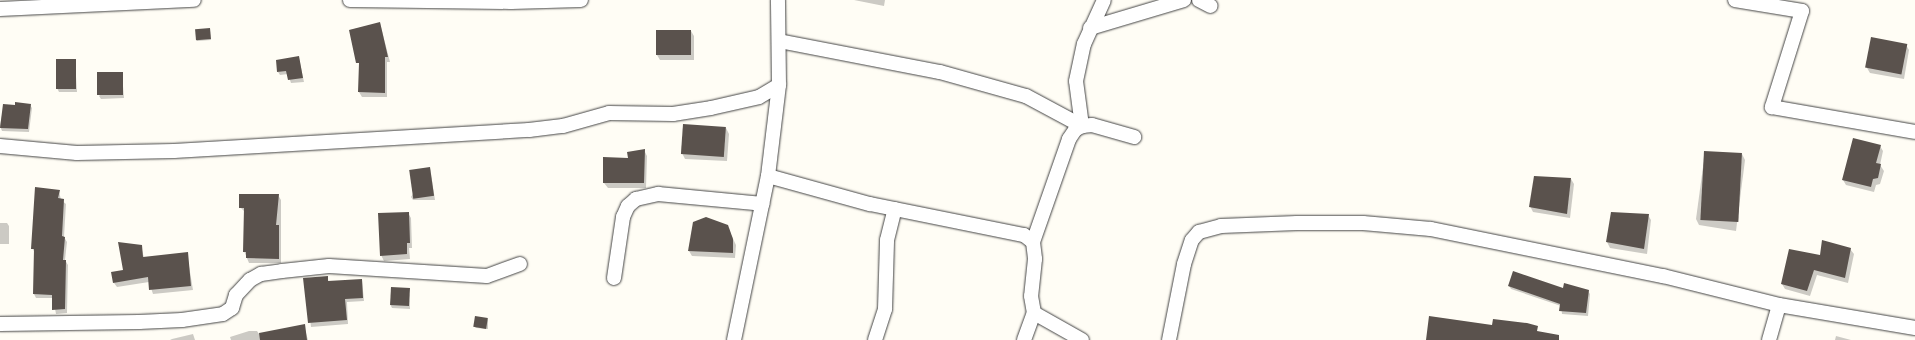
<!DOCTYPE html>
<html>
<head>
<meta charset="utf-8">
<style>
  body { margin:0 }
  #map { position:relative; width:1915px; height:340px; overflow:hidden; background:#fffdf5; font-family:Lora,serif }
  div>[style] { position:absolute }
  .shadow>* { inset:0; background:#0003 }
  .building>* { inset:0; background:#5a524d; transform-origin:0 0 }
  .roads { filter:drop-shadow(0 0 1px #444) drop-shadow(0 0 1px #444) }
  .street>* { height:14px; margin:-7px; padding:0 7px; transform-origin:7px; border-radius:7px; background:#fff }
  span { translate:-50% -50%; white-space:nowrap; text-align:center; line-height:1.15; -webkit-text-stroke:4px #fff; paint-order:stroke }
</style>
</head>
<body>
<div id="map">
  <div class="shadow">
    <i style="clip-path:polygon(854px 0,885px 0,884px 6px)"></i>
    <i style="clip-path:polygon(380px 23px,390px 62px,387px 62px,387px 97px,362px 97px,359px 92px,360px 67px,350px 30px)"></i>
    <i style="clip-path:polygon(210px 31px,211px 40px,197px 41px,197px 40px)"></i>
    <i style="clip-path:polygon(691px 31px,694px 36px,694px 60px,660px 60px,657px 55px)"></i>
    <i style="clip-path:polygon(1906px 45px,1909px 50px,1904px 79px,1870px 73px,1867px 68px)"></i>
    <i style="clip-path:polygon(299px 58px,304px 82px,291px 83px,288px 74px,280px 75px,278px 72px)"></i>
    <i style="clip-path:polygon(75px 60px,77px 92px,59px 92px,57px 88px)"></i>
    <i style="clip-path:polygon(122px 74px,124px 98px,101px 99px,99px 96px)"></i>
    <i style="clip-path:polygon(4px 105px,30px 105px,32px 108px,29px 132px,2px 131px,0 126px)"></i>
    <i style="clip-path:polygon(726px 128px,729px 134px,727px 161px,685px 159px,682px 153px)"></i>
    <i style="clip-path:polygon(1880px 146px,1883px 151px,1880px 165px,1884px 171px,1880px 184px,1876px 185px,1874px 192px,1846px 185px,1843px 180px)"></i>
    <i style="clip-path:polygon(644px 150px,647px 156px,646px 188px,608px 188px,604px 183px,604px 158px,629px 159px)"></i>
    <i style="clip-path:polygon(1705px 152px,1742px 154px,1745px 160px,1736px 231px,1699px 225px,1696px 219px)"></i>
    <i style="clip-path:polygon(430px 168px,435px 200px,413px 200px,411px 197px)"></i>
    <i style="clip-path:polygon(1571px 179px,1574px 184px,1570px 218px,1533px 212px,1530px 206px)"></i>
    <i style="clip-path:polygon(59px 191px,61px 200px,66px 204px,64px 237px,67px 242px,65px 260px,68px 265px,67px 313px,56px 314px,53px 298px,36px 298px,34px 294px,35px 253px,32px 248px)"></i>
    <i style="clip-path:polygon(278px 195px,281px 200px,281px 263px,249px 263px,244px 251px,245px 212px,240px 207px)"></i>
    <i style="clip-path:polygon(408px 213px,411px 218px,412px 248px,409px 248px,410px 259px,384px 261px,381px 255px)"></i>
    <i style="clip-path:polygon(1648px 215px,1651px 220px,1647px 254px,1610px 248px,1607px 242px)"></i>
    <i style="clip-path:polygon(0 223px,7px 223px,9px 226px,9px 244px,0 244px)"></i>
    <i style="clip-path:polygon(694px 223px,727px 226px,736px 245px,735px 258px,692px 256px,689px 251px)"></i>
    <i style="clip-path:polygon(141px 246px,144px 258px,187px 254px,193px 290px,153px 294px,149px 282px,117px 287px,114px 283px)"></i>
    <i style="clip-path:polygon(1850px 249px,1854px 254px,1848px 283px,1817px 275px,1810px 296px,1785px 289px,1782px 284px,1821px 257px)"></i>
    <i style="clip-path:polygon(327px 277px,329px 282px,362px 280px,364px 301px,347px 302px,348px 324px,311px 327px,305px 279px)"></i>
    <i style="clip-path:polygon(1509px 286px,1588px 291px,1590px 294px,1588px 316px,1562px 314px,1561px 306px,1511px 289px)"></i>
    <i style="clip-path:polygon(409px 289px,410px 309px,392px 308px,390px 304px)"></i>
    <i style="clip-path:polygon(488px 319px,488px 329px,476px 328px,475px 327px)"></i>
    <i style="clip-path:polygon(304px 326px,308px 340px,231px 340px,230px 337px,249px 331px,257px 331px,259px 334px)"></i>
    <i style="clip-path:polygon(193px 334px,195px 340px,170px 340px,172px 339px)"></i>
    <i style="clip-path:polygon(1836px 336px,1851px 340px,1835px 340px)"></i>
  </div>
  <div class="building">
    <i style="clip-path:polygon(380px 22px,388px 57px,385px 57px,385px 93px,358px 92px,359px 63px,356px 63px,349px 30px)"></i>
    <i style="left:210px;top:28px;width:11px;height:15px;rotate:85deg"></i>
    <i style="left:656px;top:30px;width:35px;height:25px"></i>
    <i style="left:1871px;top:37px;width:37px;height:31px;rotate:11deg"></i>
    <i style="clip-path:polygon(299px 56px,303px 78px,288px 80px,286px 71px,277px 72px,276px 60px)"></i>
    <i style="left:56px;top:59px;width:20px;height:30px"></i>
    <i style="left:123px;top:72px;width:23px;height:26px;rotate:90deg"></i>
    <i style="clip-path:polygon(15px 102px,31px 104px,28px 129px,0 128px,3px 104px,15px 105px)"></i>
    <i style="left:683px;top:124px;width:43px;height:30px;rotate:4deg"></i>
    <i style="clip-path:polygon(1853px 138px,1881px 145px,1876px 163px,1881px 164px,1878px 178px,1873px 179px,1871px 187px,1842px 180px)"></i>
    <i style="clip-path:polygon(645px 149px,644px 183px,603px 183px,603px 157px,628px 158px,627px 152px)"></i>
    <i style="left:1704px;top:151px;width:38px;height:69px;rotate:3deg"></i>
    <i style="left:430px;top:167px;width:29px;height:21px;rotate:82deg"></i>
    <i style="clip-path:polygon(1534px 176px,1571px 178px,1567px 214px,1529px 207px)"></i>
    <i style="clip-path:polygon(35px 187px,60px 190px,58px 198px,64px 199px,62px 236px,65px 237px,63px 260px,66px 260px,65px 309px,52px 310px,52px 295px,33px 294px,34px 249px,31px 249px)"></i>
    <i style="clip-path:polygon(239px 194px,279px 194px,276px 225px,279px 225px,279px 259px,246px 258px,246px 252px,243px 252px,244px 208px,239px 208px)"></i>
    <i style="clip-path:polygon(409px 212px,410px 243px,407px 243px,407px 254px,380px 256px,378px 213px)"></i>
    <i style="clip-path:polygon(1611px 212px,1649px 214px,1644px 249px,1606px 242px)"></i>
    <i style="clip-path:polygon(706px 217px,728px 225px,733px 239px,733px 253px,688px 251px,693px 222px)"></i>
    <i style="clip-path:polygon(1822px 240px,1851px 248px,1845px 278px,1814px 270px,1807px 291px,1781px 284px,1789px 249px,1820px 255px)"></i>
    <i style="clip-path:polygon(118px 242px,142px 245px,143px 257px,188px 252px,191px 286px,149px 290px,148px 277px,113px 283px,111px 272px,123px 270px)"></i>
    <i style="clip-path:polygon(1513px 271px,1563px 288px,1564px 283px,1589px 290px,1586px 313px,1559px 311px,1560px 304px,1508px 286px)"></i>
    <i style="clip-path:polygon(328px 276px,328px 281px,362px 279px,363px 298px,345px 299px,347px 320px,308px 323px,303px 278px)"></i>
    <i style="left:391px;top:287px;width:19px;height:18px;rotate:3deg"></i>
    <i style="left:475px;top:316px;width:13px;height:11px;rotate:9deg"></i>
    <i style="clip-path:polygon(1429px 316px,1492px 325px,1493px 319px,1527px 323px,1538px 326px,1537px 331px,1559px 335px,1559px 340px,1426px 340px)"></i>
    <i style="clip-path:polygon(305px 324px,307px 340px,260px 340px,259px 333px)"></i>
  </div>
  <div class="roads">
    <div class="street">
      <i style="left:350px;top:0;width:161px;rotate:0.7deg"></i>
      <i style="left:511px;top:2px;width:70px;rotate:-1.6deg"></i>
      <i style="left:1199px;top:0;width:13px;rotate:27deg"></i>
      <i style="left:1735px;top:0;width:68px;rotate:9.3deg"></i>
      <i style="left:1802px;top:11px;width:101px;rotate:107.4deg"></i>
      <i style="left:1772px;top:107px;width:145px;rotate:9.9deg"></i>
      <i style="left:0;top:9px;width:194px;rotate:-2.7deg"></i>
      <i style="left:1090px;top:28px;width:98px;rotate:-16.6deg"></i>
      <i style="left:779px;top:41px;width:164px;rotate:10.9deg"></i>
      <i style="left:940px;top:72px;width:89px;rotate:15.6deg"></i>
      <i style="left:1026px;top:96px;width:64px;rotate:28.2deg"></i>
      <i style="left:1082px;top:126px;width:45px;rotate:-97.6deg"></i>
      <i style="left:1076px;top:81px;width:38px;rotate:-78deg"></i>
      <i style="left:1084px;top:44px;width:48px;rotate:-65.6deg"></i>
      <i style="left:0;top:146px;width:77px;rotate:5.2deg"></i>
      <i style="left:77px;top:153px;width:97px;rotate:-1.2deg"></i>
      <i style="left:174px;top:151px;width:356px;rotate:-3.4deg"></i>
      <i style="left:529px;top:130px;width:34px;rotate:-7deg"></i>
      <i style="left:563px;top:126px;width:48px;rotate:-15.8deg"></i>
      <i style="left:609px;top:113px;width:64px;rotate:0.9deg"></i>
      <i style="left:673px;top:114px;width:38px;rotate:-9deg"></i>
      <i style="left:711px;top:108px;width:49px;rotate:-12.9deg"></i>
      <i style="left:759px;top:97px;width:23px;rotate:-31deg"></i>
      <i style="left:779px;top:85px;width:85px;rotate:-90.7deg"></i>
      <i style="left:768px;top:176px;width:106px;rotate:15.4deg"></i>
      <i style="left:870px;top:204px;width:157px;rotate:11.4deg"></i>
      <i style="left:1024px;top:235px;width:11px;rotate:38deg"></i>
      <i style="left:1033px;top:242px;width:17px;rotate:83deg"></i>
      <i style="left:1035px;top:259px;width:37px;rotate:96deg"></i>
      <i style="left:1031px;top:296px;width:17px;rotate:80deg"></i>
      <i style="left:1034px;top:313px;width:55px;rotate:29.4deg"></i>
      <i style="left:1033px;top:242px;width:109px;rotate:-70.7deg"></i>
      <i style="left:1069px;top:139px;width:11px;rotate:-56deg"></i>
      <i style="left:1075px;top:130px;width:8px;rotate:-30deg"></i>
      <i style="left:1082px;top:126px;width:10px;rotate:-6deg"></i>
      <i style="left:1092px;top:125px;width:44px;rotate:15.9deg"></i>
      <i style="left:614px;top:278px;width:62px;rotate:-81.6deg"></i>
      <i style="left:623px;top:217px;width:12px;rotate:-66deg"></i>
      <i style="left:628px;top:206px;width:11px;rotate:-41deg"></i>
      <i style="left:636px;top:199px;width:23px;rotate:-13deg"></i>
      <i style="left:658px;top:194px;width:105px;rotate:5.4deg"></i>
      <i style="left:0;top:324px;width:139px;rotate:-0.8deg"></i>
      <i style="left:139px;top:322px;width:43px;rotate:-2.7deg"></i>
      <i style="left:182px;top:320px;width:41px;rotate:-8.3deg"></i>
      <i style="left:223px;top:314px;width:11px;rotate:-34deg"></i>
      <i style="left:232px;top:308px;width:14px;rotate:-73deg"></i>
      <i style="left:236px;top:295px;width:21px;rotate:-47deg"></i>
      <i style="left:250px;top:280px;width:13px;rotate:-29deg"></i>
      <i style="left:261px;top:274px;width:21px;rotate:-8deg"></i>
      <i style="left:282px;top:271px;width:47px;rotate:-6.1deg"></i>
      <i style="left:329px;top:266px;width:158px;rotate:3.6deg"></i>
      <i style="left:487px;top:276px;width:35px;rotate:-20deg"></i>
      <i style="left:734px;top:340px;width:167px;rotate:-78.3deg"></i>
      <i style="left:768px;top:176px;width:92px;rotate:-83.1deg"></i>
      <i style="left:875px;top:340px;width:33px;rotate:-72deg"></i>
      <i style="left:885px;top:309px;width:69px;rotate:-88.3deg"></i>
      <i style="left:887px;top:240px;width:32px;rotate:-76deg"></i>
      <i style="left:1024px;top:340px;width:29px;rotate:-70deg"></i>
      <i style="left:1169px;top:340px;width:77px;rotate:-78.8deg"></i>
      <i style="left:1184px;top:264px;width:25px;rotate:-72deg"></i>
      <i style="left:1192px;top:240px;width:11px;rotate:-49deg"></i>
      <i style="left:1199px;top:232px;width:23px;rotate:-15deg"></i>
      <i style="left:1221px;top:226px;width:76px;rotate:-2.3deg"></i>
      <i style="left:1297px;top:223px;width:66px"></i>
      <i style="left:1363px;top:223px;width:68px;rotate:5deg"></i>
      <i style="left:1431px;top:229px;width:237px;rotate:11.5deg"></i>
      <i style="left:1663px;top:276px;width:120px;rotate:14deg"></i>
      <i style="left:1779px;top:305px;width:138px;rotate:9.6deg"></i>
      <i style="left:1769px;top:340px;width:36px;rotate:-74deg"></i>
    </div>
  </div>
</div>
</body>
</html>
